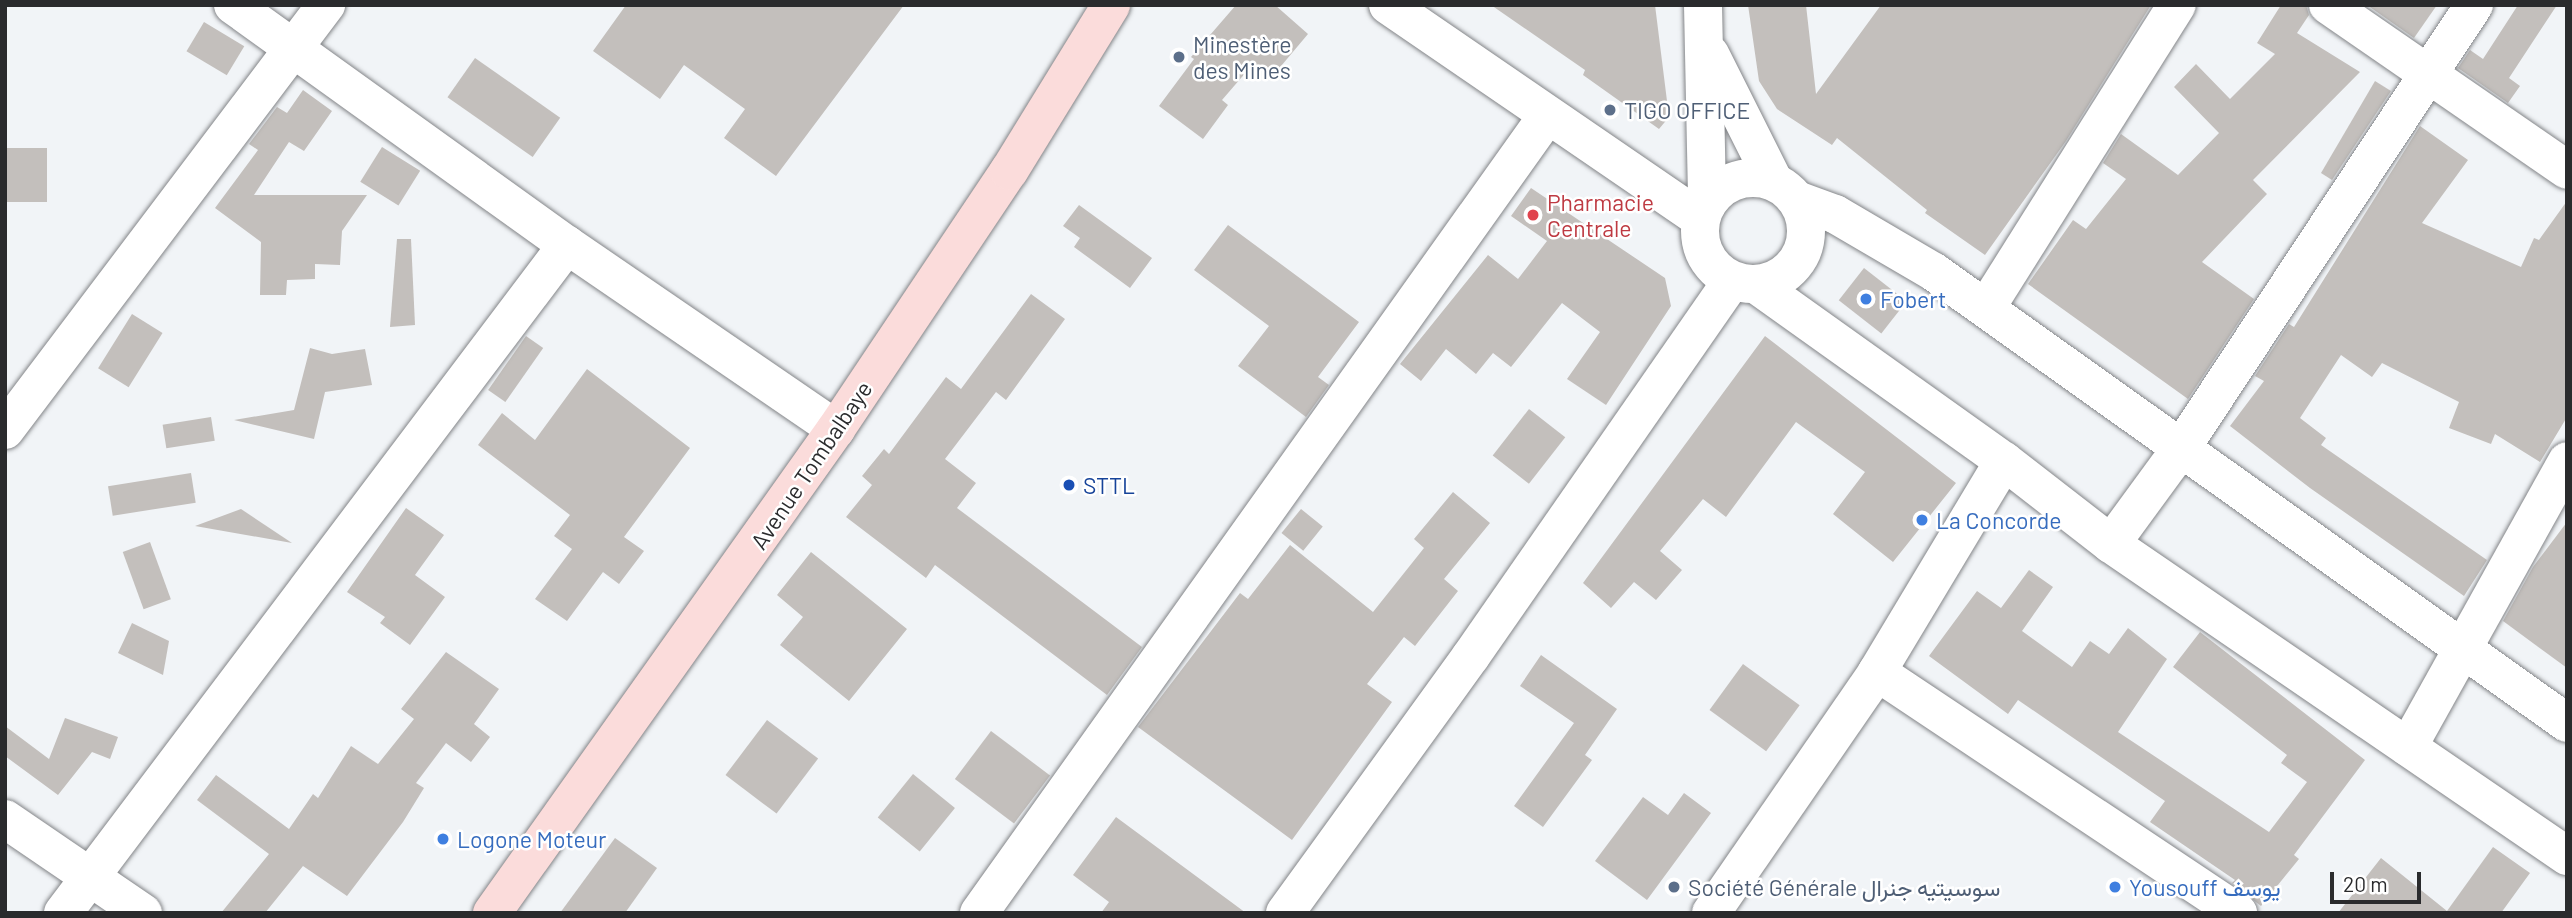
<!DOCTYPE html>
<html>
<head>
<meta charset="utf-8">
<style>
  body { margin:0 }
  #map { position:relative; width:2572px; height:918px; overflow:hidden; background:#f1f4f7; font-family:Barlow,Vazirmatn,sans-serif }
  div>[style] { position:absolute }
  .building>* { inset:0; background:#c3bfbc; transform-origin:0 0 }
  .roads { filter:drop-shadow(0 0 2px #838588) drop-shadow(0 0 2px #838588) }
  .minor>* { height:38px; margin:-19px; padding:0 19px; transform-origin:19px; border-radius:19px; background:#fff }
  .minor>.ring { margin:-19px; padding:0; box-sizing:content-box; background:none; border:38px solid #fff; border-radius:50% }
  .major>* { height:38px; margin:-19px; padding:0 19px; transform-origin:19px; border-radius:19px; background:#fbdcdb }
  .dots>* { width:19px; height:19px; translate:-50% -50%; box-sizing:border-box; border:4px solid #fff; border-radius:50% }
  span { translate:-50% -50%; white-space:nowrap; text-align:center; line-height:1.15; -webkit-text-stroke:5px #fff; paint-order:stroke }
  .service-label { font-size:23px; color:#4e5e75 }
  .left { translate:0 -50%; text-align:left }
  .health-label { font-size:23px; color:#be3a42 }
  .shop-label { font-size:23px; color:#366cbe }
  .street-label { font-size:23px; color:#2a2b2d }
  .transit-label { font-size:23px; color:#164399 }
  .frame { position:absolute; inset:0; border:7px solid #2a2b2d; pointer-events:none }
  .scale { position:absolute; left:2330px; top:872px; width:91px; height:32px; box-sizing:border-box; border:4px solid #2a2b2d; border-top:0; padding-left:9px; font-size:21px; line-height:24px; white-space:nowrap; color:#2a2b2d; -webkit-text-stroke:5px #fff; paint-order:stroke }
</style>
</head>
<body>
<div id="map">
  <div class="building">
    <i style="clip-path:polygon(626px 5px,904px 5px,776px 176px,724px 138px,745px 109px,684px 65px,660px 99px,593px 51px)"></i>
    <i style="clip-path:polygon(1236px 5px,1275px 5px,1308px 34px,1271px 78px,1254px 63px,1222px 100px,1228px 105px,1203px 139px,1159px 106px,1194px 59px,1191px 57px)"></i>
    <i style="clip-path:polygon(1491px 5px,1655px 5px,1669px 117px,1659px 129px,1583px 75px,1585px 70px)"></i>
    <i style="clip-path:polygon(1748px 5px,1806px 5px,1816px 94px,1881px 5px,2151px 5px,2066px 141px,1985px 255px,1925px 213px,1927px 210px,1837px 138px,1832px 145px,1777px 109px,1759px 81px)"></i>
    <i style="clip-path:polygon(2281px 5px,2306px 5px,2309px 15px,2297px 33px,2360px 72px,2253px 180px,2267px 194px,2202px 262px,2254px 299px,2188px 399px,2028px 284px,2073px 220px,2086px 229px,2126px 179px,2103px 163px,2121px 134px,2178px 175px,2219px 133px,2174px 87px,2196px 64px,2230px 99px,2275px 54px,2257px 43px)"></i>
    <i style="clip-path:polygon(2367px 5px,2437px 5px,2414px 38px)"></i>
    <i style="clip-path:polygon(2518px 5px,2557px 5px,2509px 78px,2520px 86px,2508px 103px,2458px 68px,2470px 50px,2483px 59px)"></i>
    <i style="left:204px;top:22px;width:47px;height:34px;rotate:31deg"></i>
    <i style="left:475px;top:58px;width:104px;height:48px;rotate:35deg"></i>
    <i style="clip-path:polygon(2375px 81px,2391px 91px,2332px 180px,2321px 173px)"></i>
    <i style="clip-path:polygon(303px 90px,332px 111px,304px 151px,289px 142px,254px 195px,367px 195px,342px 231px,340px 265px,315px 264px,315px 279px,287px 280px,286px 295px,260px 295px,261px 242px,215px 208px,258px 150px,249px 144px,277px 107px,287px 113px)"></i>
    <i style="clip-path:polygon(2420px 126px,2468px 160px,2422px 223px,2521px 267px,2534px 238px,2539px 240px,2567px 201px,2567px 417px,2540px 462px,2495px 434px,2491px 444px,2449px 428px,2459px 402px,2382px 363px,2372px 377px,2341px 355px,2300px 418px,2326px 438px,2321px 445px,2487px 560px,2464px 596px,2310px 488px,2230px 426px,2264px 381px,2255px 376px,2289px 324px,2294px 327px)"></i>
    <i style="left:382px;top:147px;width:45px;height:41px;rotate:32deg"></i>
    <i style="left:47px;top:148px;width:54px;height:42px;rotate:90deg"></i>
    <i style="clip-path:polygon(1531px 188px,1665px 278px,1671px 306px,1606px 405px,1567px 379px,1600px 332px,1562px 303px,1511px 367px,1493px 353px,1476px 374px,1446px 349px,1421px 381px,1400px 364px,1488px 255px,1518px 279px,1547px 241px,1511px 216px)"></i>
    <i style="clip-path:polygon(1079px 205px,1152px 258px,1130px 288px,1074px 247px,1080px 238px,1063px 226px)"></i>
    <i style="clip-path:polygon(1228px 225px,1359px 322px,1318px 377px,1329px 385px,1306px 417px,1238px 366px,1269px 326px,1194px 270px)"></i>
    <i style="clip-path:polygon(397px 239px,411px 239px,415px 325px,390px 327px)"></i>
    <i style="left:1864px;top:268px;width:54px;height:41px;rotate:38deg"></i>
    <i style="clip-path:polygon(1031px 294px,1065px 319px,1006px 400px,996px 392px,945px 459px,976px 483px,957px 508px,1142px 647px,1107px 695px,935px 565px,926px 578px,846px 517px,872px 485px,862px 476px,884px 449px,889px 454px,946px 377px,961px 389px)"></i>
    <i style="left:132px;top:314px;width:36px;height:64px;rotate:32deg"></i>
    <i style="left:526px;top:336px;width:21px;height:66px;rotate:35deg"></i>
    <i style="clip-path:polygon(1765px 336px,1956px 483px,1893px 562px,1833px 514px,1865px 472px,1796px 422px,1726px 517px,1703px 499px,1660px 551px,1682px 570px,1656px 600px,1634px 582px,1611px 608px,1583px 583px)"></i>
    <i style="clip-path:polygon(310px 348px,332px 354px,365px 349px,372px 385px,325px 392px,314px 439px,234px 420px,294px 410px)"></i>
    <i style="clip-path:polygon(587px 369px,690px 448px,624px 537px,644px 551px,619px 584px,603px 572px,567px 621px,535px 599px,572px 549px,554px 536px,570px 515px,478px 445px,502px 413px,535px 440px)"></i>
    <i style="left:1529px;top:409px;width:46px;height:59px;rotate:38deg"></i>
    <i style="left:211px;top:417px;width:24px;height:49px;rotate:81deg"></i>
    <i style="left:191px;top:473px;width:30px;height:84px;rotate:81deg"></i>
    <i style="clip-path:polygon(1453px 492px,1490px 523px,1444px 579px,1458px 591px,1415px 646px,1404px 637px,1367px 684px,1392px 702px,1292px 840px,1138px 727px,1240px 593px,1248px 599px,1290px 545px,1373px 612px,1424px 548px,1414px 539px)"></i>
    <i style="clip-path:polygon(406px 508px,444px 535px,415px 575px,445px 597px,410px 645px,380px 623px,385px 617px,347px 592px)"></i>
    <i style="clip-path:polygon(241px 509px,292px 543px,195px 526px)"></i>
    <i style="left:1301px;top:509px;width:28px;height:31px;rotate:39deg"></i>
    <i style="clip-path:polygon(2567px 522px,2567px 668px,2503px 621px,2533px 567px)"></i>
    <i style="left:150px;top:542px;width:61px;height:29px;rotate:70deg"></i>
    <i style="clip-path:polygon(811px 552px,907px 629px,849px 701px,780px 645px,803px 617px,777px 595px)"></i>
    <i style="clip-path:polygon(2029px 570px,2053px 587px,2022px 631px,2072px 667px,2090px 641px,2109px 654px,2128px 628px,2167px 659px,2118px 732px,2269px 832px,2307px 782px,2281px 763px,2287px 755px,2173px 667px,2200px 632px,2365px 760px,2294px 855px,2299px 859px,2261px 906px,2232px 883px,2235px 880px,2150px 822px,2165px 801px,2018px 700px,2008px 714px,1929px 656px,1977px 591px,2001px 608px)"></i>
    <i style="clip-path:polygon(132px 623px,169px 641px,163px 675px,118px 653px)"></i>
    <i style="clip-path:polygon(446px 652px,499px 689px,474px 724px,490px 737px,471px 762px,446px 743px,416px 783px,424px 788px,403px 822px,347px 896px,303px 866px,265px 913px,221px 913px,269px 854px,197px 800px,216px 775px,289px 829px,313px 794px,318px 798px,351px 746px,378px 764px,414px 719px,401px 709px)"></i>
    <i style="clip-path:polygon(1541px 655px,1617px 709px,1585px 755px,1592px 760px,1543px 827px,1514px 806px,1574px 723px,1520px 686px)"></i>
    <i style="left:1743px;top:664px;width:70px;height:57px;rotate:36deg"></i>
    <i style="clip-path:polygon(65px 718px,118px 737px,110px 759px,92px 752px,58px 795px,5px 756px,5px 726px,49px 759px)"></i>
    <i style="left:767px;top:720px;width:64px;height:69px;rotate:37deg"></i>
    <i style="left:991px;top:731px;width:74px;height:60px;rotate:37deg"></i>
    <i style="left:913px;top:774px;width:54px;height:56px;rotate:39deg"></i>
    <i style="clip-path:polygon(1684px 793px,1711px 813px,1647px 900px,1595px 861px,1643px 797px,1668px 815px)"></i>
    <i style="clip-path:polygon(1116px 817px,1246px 913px,1101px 913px,1109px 902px,1073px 875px)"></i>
    <i style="clip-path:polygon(615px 838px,657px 868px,625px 913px,560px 913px)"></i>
    <i style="clip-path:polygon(2493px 847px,2530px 873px,2501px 913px,2338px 913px,2381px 858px,2447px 911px)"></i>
  </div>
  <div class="roads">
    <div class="minor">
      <i style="left:233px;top:5px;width:411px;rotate:35.7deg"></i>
      <i style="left:567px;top:245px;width:326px;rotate:34.4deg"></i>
      <i style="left:1388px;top:5px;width:379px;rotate:34.4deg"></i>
      <i style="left:1703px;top:5px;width:199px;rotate:88.8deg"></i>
      <i style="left:2328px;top:5px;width:290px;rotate:34.6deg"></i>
      <i style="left:1710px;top:54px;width:143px;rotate:63.4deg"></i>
      <i class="ring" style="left:1700px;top:178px;width:68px;height:68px"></i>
      <i style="left:1797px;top:200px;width:40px;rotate:20.2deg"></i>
      <i style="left:1835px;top:214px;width:115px;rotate:30.4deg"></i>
      <i style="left:1934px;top:272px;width:777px;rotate:35.47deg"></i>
      <i style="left:1757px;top:285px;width:303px;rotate:35.5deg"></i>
      <i style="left:2004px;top:461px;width:135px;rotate:37.8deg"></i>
      <i style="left:2111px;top:544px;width:553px;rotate:34.38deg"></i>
      <i style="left:1986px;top:308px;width:358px;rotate:-57.8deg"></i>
      <i style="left:5px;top:430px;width:533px;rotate:-52.94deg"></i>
      <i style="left:2111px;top:544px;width:120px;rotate:-53.8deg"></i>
      <i style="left:2182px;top:447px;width:530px;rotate:-56.55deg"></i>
      <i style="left:1877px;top:672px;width:434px;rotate:33.7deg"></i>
      <i style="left:2408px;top:747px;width:327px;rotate:-60.9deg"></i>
      <i style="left:5px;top:819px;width:167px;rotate:34.3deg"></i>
      <i style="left:63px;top:913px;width:837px;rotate:-52.97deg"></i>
      <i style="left:979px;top:913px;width:979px;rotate:-54.52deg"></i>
      <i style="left:1285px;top:913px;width:317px;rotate:-54.1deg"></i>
      <i style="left:1471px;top:656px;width:457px;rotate:-55.2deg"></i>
      <i style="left:1711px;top:913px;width:293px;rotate:-55.4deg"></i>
      <i style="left:1877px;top:672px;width:246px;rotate:-59deg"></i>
    </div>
    <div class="major">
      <i style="left:492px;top:913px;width:594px;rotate:-54.6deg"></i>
      <i style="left:836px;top:429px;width:311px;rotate:-56.2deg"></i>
      <i style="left:1009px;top:171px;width:195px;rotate:-58.4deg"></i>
    </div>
  </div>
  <div class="dots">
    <i style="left:1179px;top:57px;background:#5c6f8a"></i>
    <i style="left:1610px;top:110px;background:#5c6f8a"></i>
    <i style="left:1533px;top:215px;background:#e0444e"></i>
    <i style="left:1866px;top:299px;background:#3f7fe0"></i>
    <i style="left:1069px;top:485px;background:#1a4fb4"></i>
    <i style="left:1922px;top:520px;background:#3f7fe0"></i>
    <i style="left:443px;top:839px;background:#3f7fe0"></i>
    <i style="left:1674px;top:887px;background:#5c6f8a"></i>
    <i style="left:2115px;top:887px;background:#3f7fe0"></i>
  </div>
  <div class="service-label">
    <span class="left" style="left:1193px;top:57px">Minestère<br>des Mines</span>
    <span class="left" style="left:1624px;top:110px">TIGO OFFICE</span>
    <span class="left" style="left:1688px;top:887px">Société Générale سوسيتيه جنرال</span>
  </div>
  <div class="health-label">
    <span class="left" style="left:1547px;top:215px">Pharmacie<br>Centrale</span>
  </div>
  <div class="shop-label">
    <span class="left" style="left:1880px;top:299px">Fobert</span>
    <span class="left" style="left:1936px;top:520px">La Concorde</span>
    <span class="left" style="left:457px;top:839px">Logone Moteur</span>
    <span class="left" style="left:2129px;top:887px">Yousouff يوسف</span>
  </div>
  <div class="street-label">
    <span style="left:811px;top:465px;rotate:-56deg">Avenue Tombalbaye</span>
  </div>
  <div class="transit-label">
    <span class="left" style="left:1083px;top:485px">STTL</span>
  </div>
  <div class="frame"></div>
  <div class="scale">20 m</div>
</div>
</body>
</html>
